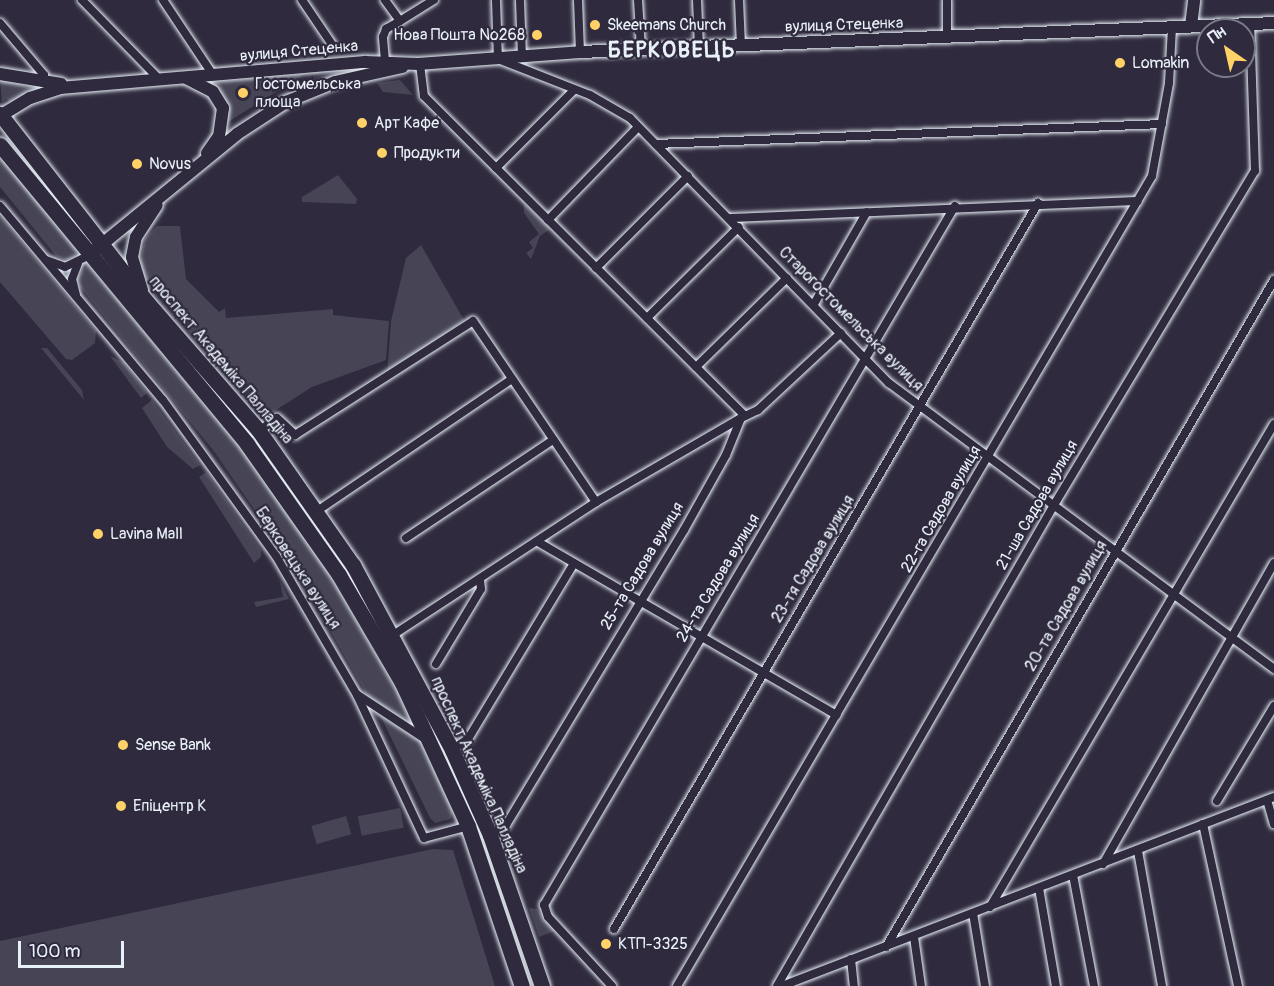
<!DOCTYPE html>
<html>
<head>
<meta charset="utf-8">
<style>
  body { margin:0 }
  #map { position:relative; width:1274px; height:986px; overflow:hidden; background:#2f2a3d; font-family:Pangolin,sans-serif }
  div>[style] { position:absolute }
  .green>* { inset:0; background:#464455; transform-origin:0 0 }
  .roads { filter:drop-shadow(0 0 2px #e8f1f8) drop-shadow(0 0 2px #e8f1f8) }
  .street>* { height:8px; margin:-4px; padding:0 4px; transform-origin:4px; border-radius:4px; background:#2f2a3d }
  .secondary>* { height:12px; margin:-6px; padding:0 6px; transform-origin:6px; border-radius:6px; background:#2f2a3d }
  .highway>* { height:15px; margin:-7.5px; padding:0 7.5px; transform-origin:7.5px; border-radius:7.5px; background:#2f2a3d }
  .dots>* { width:16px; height:16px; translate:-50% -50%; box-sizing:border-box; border:3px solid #2f2a3d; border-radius:50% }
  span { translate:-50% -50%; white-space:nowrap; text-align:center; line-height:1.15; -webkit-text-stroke:4.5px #2f2a3d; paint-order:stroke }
  .poi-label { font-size:16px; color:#e8f1f8 }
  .left { translate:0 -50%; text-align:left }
  .right { translate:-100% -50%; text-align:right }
  .street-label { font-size:16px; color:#e8f1f8 }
  .district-label { font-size:22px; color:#e8f1f8; font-weight:700; letter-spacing:1.5px }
  .north { position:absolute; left:1196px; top:18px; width:60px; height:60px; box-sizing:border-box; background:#2f2a3d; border:2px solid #797a88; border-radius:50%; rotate:326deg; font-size:16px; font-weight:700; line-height:24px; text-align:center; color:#e8f1f8 }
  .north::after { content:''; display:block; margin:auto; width:21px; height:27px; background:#ffd166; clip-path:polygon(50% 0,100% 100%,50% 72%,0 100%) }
  .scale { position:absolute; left:18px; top:941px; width:106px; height:27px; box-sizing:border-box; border:3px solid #e8f1f8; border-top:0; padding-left:8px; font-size:18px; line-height:21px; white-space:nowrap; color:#e8f1f8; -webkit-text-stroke:4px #2f2a3d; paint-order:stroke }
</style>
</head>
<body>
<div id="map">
  <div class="green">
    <i style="clip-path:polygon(305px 74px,228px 122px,228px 114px,207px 83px)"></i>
    <i style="clip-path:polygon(0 80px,25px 86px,42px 87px,11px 104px,7px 99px,2px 102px)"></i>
    <i style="clip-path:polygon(400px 80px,413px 95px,383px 92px,377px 83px)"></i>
    <i style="clip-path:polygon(0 151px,77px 250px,75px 256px,67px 260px,56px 256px,0 187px)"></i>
    <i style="clip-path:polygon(338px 175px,357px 199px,356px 204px,302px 202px,302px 197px)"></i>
    <i style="clip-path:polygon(524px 204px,550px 229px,540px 236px,531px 259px,526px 253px,533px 248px,529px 242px,539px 234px,524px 213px)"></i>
    <i style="clip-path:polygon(0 216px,96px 331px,95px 343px,72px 360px,66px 359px,0 282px)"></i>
    <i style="clip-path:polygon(157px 226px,180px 226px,186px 279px,219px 312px,225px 308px,226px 318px,333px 309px,333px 315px,389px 321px,386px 360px,312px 387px,265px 417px,242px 389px,231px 383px,144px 276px,140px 263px,145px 239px)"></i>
    <i style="clip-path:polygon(421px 245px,464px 320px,387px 375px,391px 321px,406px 258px)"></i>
    <i style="clip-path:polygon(88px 264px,265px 478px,311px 543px,420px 731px,368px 697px,293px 565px,213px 450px,80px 287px,78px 277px)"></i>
    <i style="clip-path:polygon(41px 348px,47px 348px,82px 390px,84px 400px)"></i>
    <i style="clip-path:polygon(110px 356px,123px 362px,147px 393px,141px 398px)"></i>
    <i style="clip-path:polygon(152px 400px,200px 465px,193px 469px,167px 447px,142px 408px)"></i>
    <i style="clip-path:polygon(206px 472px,261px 550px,261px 557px,254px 563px,199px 477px)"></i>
    <i style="clip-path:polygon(280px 581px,289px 599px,256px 607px,254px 602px,283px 597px)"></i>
    <i style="clip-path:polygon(380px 715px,424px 744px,453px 810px,451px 819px,435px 823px,430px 818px)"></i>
    <i style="left:400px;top:808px;width:20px;height:43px;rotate:79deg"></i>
    <i style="left:346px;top:816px;width:19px;height:36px;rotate:74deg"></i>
    <i style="clip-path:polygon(479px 835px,502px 895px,533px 986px,529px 986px)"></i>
    <i style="clip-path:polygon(433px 849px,453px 850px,495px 986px,0 986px,0 941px)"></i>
    <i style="clip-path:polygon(529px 908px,537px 909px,555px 931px,539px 937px)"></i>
  </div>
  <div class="roads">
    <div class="street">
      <i style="left:82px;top:0;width:110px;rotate:45.7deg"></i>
      <i style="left:163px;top:0;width:90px;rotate:56.3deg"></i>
      <i style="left:302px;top:0;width:55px;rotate:56deg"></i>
      <i style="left:496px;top:0;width:59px;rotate:88.1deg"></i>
      <i style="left:498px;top:59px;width:99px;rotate:21.4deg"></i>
      <i style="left:590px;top:95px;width:46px;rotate:29.9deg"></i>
      <i style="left:630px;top:118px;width:371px;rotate:45.7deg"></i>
      <i style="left:889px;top:383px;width:480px;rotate:36.6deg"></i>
      <i style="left:520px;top:0;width:57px;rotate:88deg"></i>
      <i style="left:578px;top:0;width:52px;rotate:87.8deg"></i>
      <i style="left:638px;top:0;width:49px;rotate:86.5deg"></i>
      <i style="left:697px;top:0;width:47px;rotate:87.6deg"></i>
      <i style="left:739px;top:0;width:45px;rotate:87.5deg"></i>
      <i style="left:947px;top:0;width:37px;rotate:90deg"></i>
      <i style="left:400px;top:21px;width:40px;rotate:-32deg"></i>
      <i style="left:0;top:23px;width:68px;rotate:49.8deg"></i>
      <i style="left:44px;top:75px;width:8px;rotate:97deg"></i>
      <i style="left:385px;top:61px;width:24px;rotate:-95deg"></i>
      <i style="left:383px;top:37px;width:9px;rotate:-69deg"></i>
      <i style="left:386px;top:29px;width:16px;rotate:-30deg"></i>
      <i style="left:400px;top:21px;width:26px;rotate:-126deg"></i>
      <i style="left:420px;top:64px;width:32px;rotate:83deg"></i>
      <i style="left:424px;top:96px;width:453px;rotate:44.9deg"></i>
      <i style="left:656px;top:144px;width:506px;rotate:-2.26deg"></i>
      <i style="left:496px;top:168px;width:110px;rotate:-45deg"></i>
      <i style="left:0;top:206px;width:253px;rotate:50deg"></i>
      <i style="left:163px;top:400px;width:193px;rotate:54.1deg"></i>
      <i style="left:276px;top:556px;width:161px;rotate:59.8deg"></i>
      <i style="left:357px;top:695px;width:158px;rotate:64.9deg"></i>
      <i style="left:424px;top:838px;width:47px;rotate:-14.9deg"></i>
      <i style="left:730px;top:218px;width:408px;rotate:-2.4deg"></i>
      <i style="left:548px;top:220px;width:129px;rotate:-45.9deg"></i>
      <i style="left:46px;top:260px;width:20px;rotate:20deg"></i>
      <i style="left:65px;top:267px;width:25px;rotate:-26deg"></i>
      <i style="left:596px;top:268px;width:130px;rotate:-45deg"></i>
      <i style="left:76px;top:295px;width:16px;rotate:-104deg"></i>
      <i style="left:72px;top:279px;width:17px;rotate:-69deg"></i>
      <i style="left:814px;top:304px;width:106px;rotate:-60.1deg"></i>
      <i style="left:647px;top:318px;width:129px;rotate:-44.7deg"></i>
      <i style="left:696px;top:367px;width:127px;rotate:-44.4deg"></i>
      <i style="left:259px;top:431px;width:22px;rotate:-36deg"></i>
      <i style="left:277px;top:418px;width:25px;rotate:43deg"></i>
      <i style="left:295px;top:435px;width:211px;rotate:-32.6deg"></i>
      <i style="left:473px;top:321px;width:219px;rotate:55.8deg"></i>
      <i style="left:317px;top:511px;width:235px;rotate:-34.1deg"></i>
      <i style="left:406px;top:538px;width:177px;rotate:-33.7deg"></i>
      <i style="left:538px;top:542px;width:345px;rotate:30.1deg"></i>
      <i style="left:393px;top:635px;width:243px;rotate:-33.2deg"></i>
      <i style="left:596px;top:502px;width:168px;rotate:-30.1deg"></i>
      <i style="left:436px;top:664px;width:87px;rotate:-59deg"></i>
      <i style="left:481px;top:589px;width:10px;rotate:-96deg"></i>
      <i style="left:358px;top:695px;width:80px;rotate:33.3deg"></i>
      <i style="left:452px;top:750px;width:19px;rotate:-35deg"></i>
      <i style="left:468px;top:739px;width:205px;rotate:-58.9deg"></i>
      <i style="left:1267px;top:800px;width:25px;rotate:74deg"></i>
      <i style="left:1217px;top:801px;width:111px;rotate:-59deg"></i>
      <i style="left:1203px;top:824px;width:166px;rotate:77.8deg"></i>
      <i style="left:490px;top:835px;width:19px;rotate:-32deg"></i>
      <i style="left:506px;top:825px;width:345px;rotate:-58.9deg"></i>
      <i style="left:684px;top:530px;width:86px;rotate:-60.8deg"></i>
      <i style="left:726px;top:455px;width:40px;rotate:-68deg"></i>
      <i style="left:741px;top:418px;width:19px;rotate:-25deg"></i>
      <i style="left:758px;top:410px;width:113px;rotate:-42.9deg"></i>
      <i style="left:1138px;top:851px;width:137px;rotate:79.9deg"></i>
      <i style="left:1103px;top:864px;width:346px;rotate:-60.4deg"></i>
      <i style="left:1073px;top:875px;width:113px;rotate:79.3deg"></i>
      <i style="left:1039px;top:888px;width:99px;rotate:80.2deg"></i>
      <i style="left:990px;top:907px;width:560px;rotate:-59.54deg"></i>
      <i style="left:973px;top:913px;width:74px;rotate:80.7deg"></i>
      <i style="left:614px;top:929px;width:841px;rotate:-59.71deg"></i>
      <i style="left:914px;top:937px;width:49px;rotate:81.9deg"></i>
      <i style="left:886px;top:947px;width:772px;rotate:-59.81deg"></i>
      <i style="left:851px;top:959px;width:27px;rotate:84deg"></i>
      <i style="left:612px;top:986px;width:94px;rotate:-132.8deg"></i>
      <i style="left:548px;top:917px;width:13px;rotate:-108deg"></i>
      <i style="left:544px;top:905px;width:811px;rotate:-59.55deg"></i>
      <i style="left:677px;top:986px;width:939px;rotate:-59.61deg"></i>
      <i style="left:1152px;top:176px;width:95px;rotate:-79.6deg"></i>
      <i style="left:1169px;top:83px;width:56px;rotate:-86.9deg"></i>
      <i style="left:777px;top:986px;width:555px;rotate:-60.06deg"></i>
      <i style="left:1054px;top:505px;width:390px;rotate:-59deg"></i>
      <i style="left:1255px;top:171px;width:148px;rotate:-91.9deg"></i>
      <i style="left:782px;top:986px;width:527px;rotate:-21.01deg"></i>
    </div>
    <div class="secondary">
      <i style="left:1191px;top:26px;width:26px;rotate:-83deg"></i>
      <i style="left:0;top:74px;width:62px;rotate:9.3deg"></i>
      <i style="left:186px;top:78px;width:30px;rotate:27deg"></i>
      <i style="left:213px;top:92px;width:19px;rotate:58deg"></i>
      <i style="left:223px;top:108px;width:28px;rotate:98deg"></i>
      <i style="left:219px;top:136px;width:21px;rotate:125deg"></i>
      <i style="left:0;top:116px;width:35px;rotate:-31deg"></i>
      <i style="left:30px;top:98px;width:32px;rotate:-18deg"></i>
      <i style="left:60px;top:88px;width:306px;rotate:-4.9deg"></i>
      <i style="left:365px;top:62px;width:53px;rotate:2.2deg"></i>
      <i style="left:418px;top:64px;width:162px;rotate:-4.2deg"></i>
      <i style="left:580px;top:52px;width:695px;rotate:-2.39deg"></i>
      <i style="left:95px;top:250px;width:183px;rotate:-39.2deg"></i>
      <i style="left:237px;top:134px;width:59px;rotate:-33.1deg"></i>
      <i style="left:286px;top:102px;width:53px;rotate:-22.2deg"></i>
      <i style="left:335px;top:82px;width:69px;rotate:-12.6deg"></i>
      <i style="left:142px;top:290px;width:34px;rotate:-107deg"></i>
      <i style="left:132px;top:257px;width:20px;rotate:-79deg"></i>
      <i style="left:136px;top:237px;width:38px;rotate:-57deg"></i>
    </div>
    <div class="highway">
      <i style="left:0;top:114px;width:239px;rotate:52deg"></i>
      <i style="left:147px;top:302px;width:171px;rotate:49deg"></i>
      <i style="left:259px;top:431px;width:164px;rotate:55deg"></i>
      <i style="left:353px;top:565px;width:210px;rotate:61.8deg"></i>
      <i style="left:452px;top:750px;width:93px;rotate:65.9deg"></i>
      <i style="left:490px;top:835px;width:160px;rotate:71deg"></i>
      <i style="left:0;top:145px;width:388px;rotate:50.4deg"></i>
      <i style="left:247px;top:444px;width:160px;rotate:54.9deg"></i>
      <i style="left:339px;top:575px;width:125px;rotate:59.7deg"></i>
      <i style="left:402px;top:683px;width:157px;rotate:65.2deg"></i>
      <i style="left:468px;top:826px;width:169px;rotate:71.4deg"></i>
    </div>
  </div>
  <div class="dots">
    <i style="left:595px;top:25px;background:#ffd166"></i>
    <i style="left:537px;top:35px;background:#ffd166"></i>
    <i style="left:1120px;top:63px;background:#ffd166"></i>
    <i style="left:243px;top:93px;background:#ffd166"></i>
    <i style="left:362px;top:123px;background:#ffd166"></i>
    <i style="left:382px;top:153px;background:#ffd166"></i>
    <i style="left:137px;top:164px;background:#ffd166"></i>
    <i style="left:98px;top:534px;background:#ffd166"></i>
    <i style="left:123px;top:745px;background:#ffd166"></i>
    <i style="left:121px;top:806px;background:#ffd166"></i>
    <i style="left:606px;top:944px;background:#ffd166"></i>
  </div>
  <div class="poi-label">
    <span class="left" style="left:607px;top:25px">Skeemans Church</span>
    <span class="right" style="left:525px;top:35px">Нова Пошта №268</span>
    <span class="left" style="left:1132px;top:63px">Lomakin</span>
    <span class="left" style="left:255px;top:93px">Гостомельська<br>площа</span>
    <span class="left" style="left:374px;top:123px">Арт Кафе</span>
    <span class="left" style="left:394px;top:153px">Продукти</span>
    <span class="left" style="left:149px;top:164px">Novus</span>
    <span class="left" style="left:110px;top:534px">Lavina Mall</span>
    <span class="left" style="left:135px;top:745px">Sense Bank</span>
    <span class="left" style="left:133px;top:806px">Епіцентр К</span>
    <span class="left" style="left:618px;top:944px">КТП-3325</span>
  </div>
  <div class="street-label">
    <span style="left:844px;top:25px;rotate:-2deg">вулиця Стеценка</span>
    <span style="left:299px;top:51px;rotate:-5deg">вулиця Стеценка</span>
    <span style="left:851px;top:319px;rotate:45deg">Старогостомельська вулиця</span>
    <span style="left:221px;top:360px;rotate:50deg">проспект Академіка Палладіна</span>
    <span style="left:1037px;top:505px;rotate:-60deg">21-ша Садова вулиця</span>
    <span style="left:941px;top:509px;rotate:-60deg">22-га Садова вулиця</span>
    <span style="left:813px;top:559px;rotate:-59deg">23-тя Садова вулиця</span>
    <span style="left:642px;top:566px;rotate:-59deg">25-та Садова вулиця</span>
    <span style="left:298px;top:568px;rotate:57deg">Берковецька вулиця</span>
    <span style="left:718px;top:578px;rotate:-59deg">24-та Садова вулиця</span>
    <span style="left:1066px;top:606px;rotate:-60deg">20-та Садова вулиця</span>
    <span style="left:479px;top:775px;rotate:66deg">проспект Академіка Палладіна</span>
  </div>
  <div class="district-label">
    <span style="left:672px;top:51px">БЕРКОВЕЦЬ</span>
  </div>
  <div class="north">Пн</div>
  <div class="scale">100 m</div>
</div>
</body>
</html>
